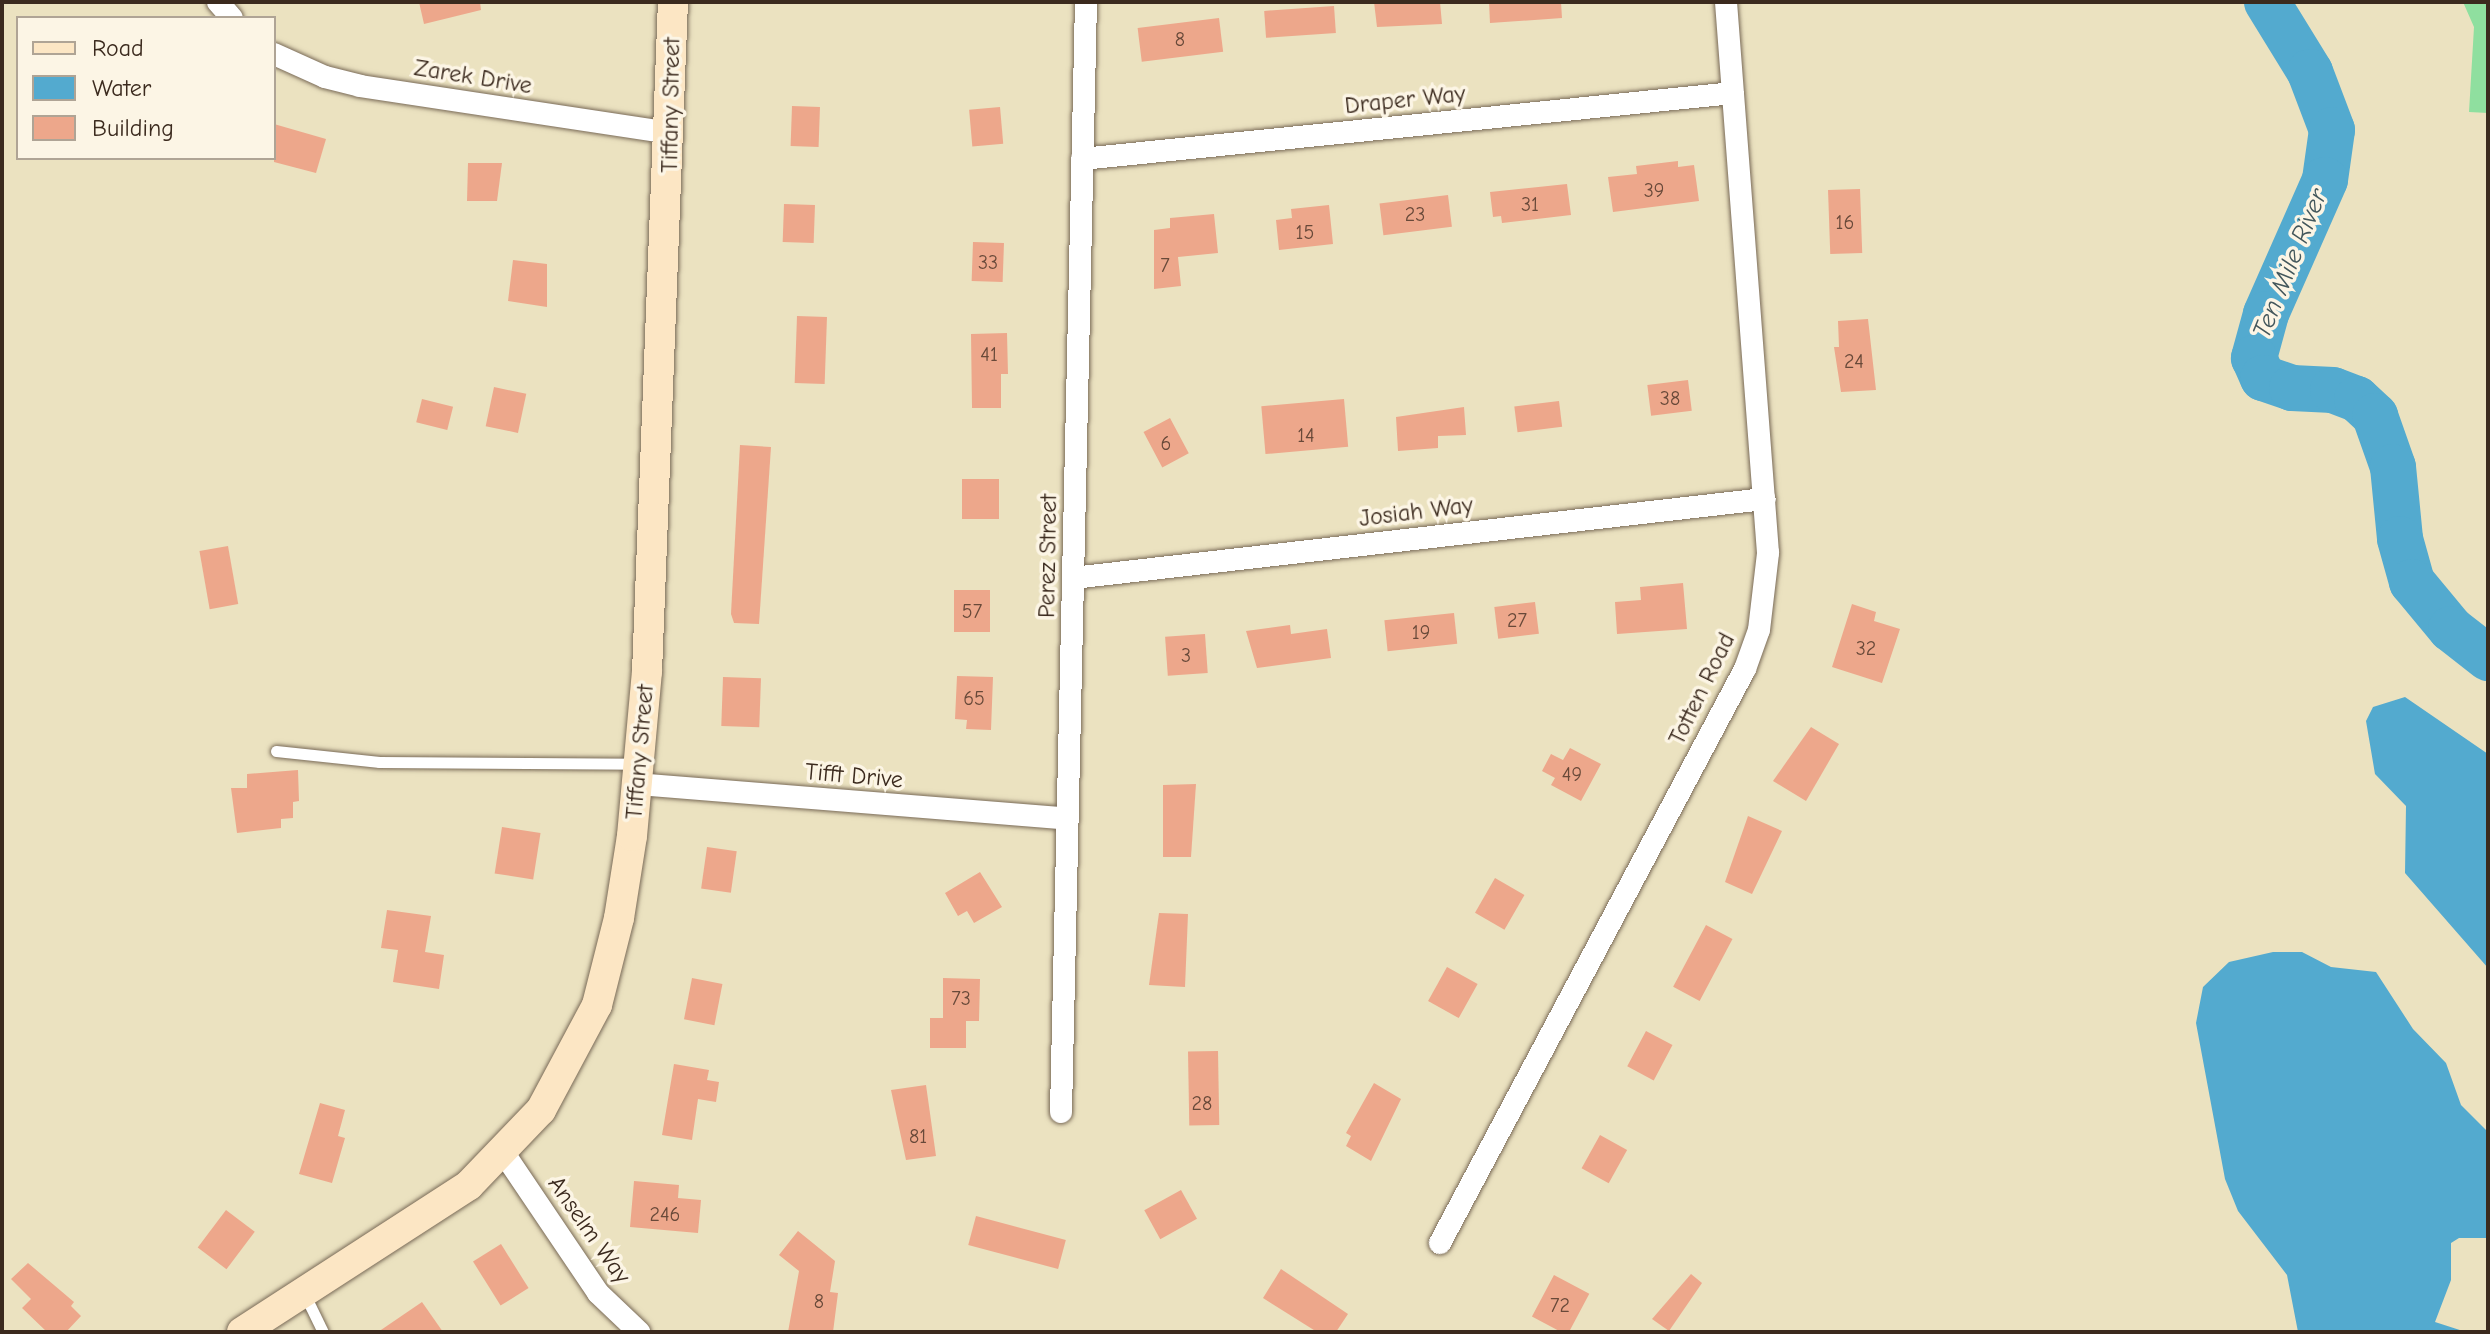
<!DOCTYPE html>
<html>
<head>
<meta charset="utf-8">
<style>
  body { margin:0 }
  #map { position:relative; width:2490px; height:1334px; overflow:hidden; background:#ebe2c0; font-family:"Comic Neue",sans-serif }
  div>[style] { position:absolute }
  .green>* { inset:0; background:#8fdf9f }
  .water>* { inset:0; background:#53aacf }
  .river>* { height:46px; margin:-23px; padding:0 23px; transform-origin:23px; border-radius:23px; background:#53aacf }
  .building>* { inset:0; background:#eda78b; transform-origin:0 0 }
  .roads { filter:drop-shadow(0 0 2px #796a57) drop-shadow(0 0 2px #796a57) }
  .lane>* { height:11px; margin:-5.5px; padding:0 5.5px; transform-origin:5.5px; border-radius:5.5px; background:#fff }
  .street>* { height:22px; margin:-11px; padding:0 11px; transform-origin:11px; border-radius:11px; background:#fff }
  .secondary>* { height:30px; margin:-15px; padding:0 15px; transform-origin:15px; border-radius:15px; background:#fce6c4 }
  span { translate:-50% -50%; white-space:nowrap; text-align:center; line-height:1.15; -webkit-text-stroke:7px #fcf5e5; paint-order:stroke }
  .number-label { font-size:20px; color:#684939 }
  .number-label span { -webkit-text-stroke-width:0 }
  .street-label { font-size:24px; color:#3b2a1e }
  .water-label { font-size:26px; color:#43575c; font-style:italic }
  .frame { position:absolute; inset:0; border:4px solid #3b2a1e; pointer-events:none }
  .legend { position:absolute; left:16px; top:16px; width:260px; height:144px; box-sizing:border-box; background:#fcf5e5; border:2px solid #afa495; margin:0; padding:10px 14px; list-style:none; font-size:24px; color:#3b2a1e }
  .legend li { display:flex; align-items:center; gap:16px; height:40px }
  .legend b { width:40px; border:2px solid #afa495 }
</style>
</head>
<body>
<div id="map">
  <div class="green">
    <i style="clip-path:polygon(2463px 2px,2488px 2px,2488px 113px,2469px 112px,2474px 27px)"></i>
  </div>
  <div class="water">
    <i style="clip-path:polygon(2405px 697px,2488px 754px,2488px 968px,2405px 873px,2406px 806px,2375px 774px,2366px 721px,2373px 707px)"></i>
    <i style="clip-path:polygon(2273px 952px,2302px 952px,2331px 967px,2376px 972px,2413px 1029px,2446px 1063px,2461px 1105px,2488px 1132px,2488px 1238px,2459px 1238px,2451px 1243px,2451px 1280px,2435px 1322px,2466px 1332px,2298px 1332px,2287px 1275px,2238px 1211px,2225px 1179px,2196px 1023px,2203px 987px,2229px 962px)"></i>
  </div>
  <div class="river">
    <i style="left:2267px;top:2px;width:82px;rotate:58.4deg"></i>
    <i style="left:2310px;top:72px;width:62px;rotate:69.2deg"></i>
    <i style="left:2332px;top:130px;width:50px;rotate:98deg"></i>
    <i style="left:2325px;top:180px;width:146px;rotate:113.8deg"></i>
    <i style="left:2266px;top:314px;width:46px;rotate:105.3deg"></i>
    <i style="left:2254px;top:358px;width:22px;rotate:66deg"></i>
    <i style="left:2263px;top:378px;width:31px;rotate:19deg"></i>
    <i style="left:2292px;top:388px;width:41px;rotate:2.8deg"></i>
    <i style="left:2333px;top:390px;width:26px;rotate:21deg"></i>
    <i style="left:2357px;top:399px;width:25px;rotate:43deg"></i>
    <i style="left:2375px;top:416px;width:54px;rotate:70.6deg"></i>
    <i style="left:2393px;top:467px;width:72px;rotate:84.4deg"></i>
    <i style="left:2400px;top:539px;width:45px;rotate:74.4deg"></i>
    <i style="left:2412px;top:582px;width:61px;rotate:50.3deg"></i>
    <i style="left:2451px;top:629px;width:47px;rotate:38.1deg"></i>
  </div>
  <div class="building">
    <i style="clip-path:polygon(419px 2px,480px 2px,481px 10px,424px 24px)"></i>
    <i style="clip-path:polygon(1374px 2px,1440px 2px,1442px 24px,1377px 27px)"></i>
    <i style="clip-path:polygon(1489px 2px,1561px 2px,1562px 18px,1490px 23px)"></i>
    <i style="left:1334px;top:6px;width:27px;height:70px;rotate:86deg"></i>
    <i style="left:1219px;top:18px;width:34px;height:82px;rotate:83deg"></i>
    <i style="left:792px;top:106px;width:28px;height:40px;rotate:2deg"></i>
    <i style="left:1000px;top:107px;width:37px;height:31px;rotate:85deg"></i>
    <i style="clip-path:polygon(274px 124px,326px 139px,316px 173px,274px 162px)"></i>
    <i style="clip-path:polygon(1678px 161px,1678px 167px,1694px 165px,1699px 201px,1613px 212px,1608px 177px,1637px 174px,1636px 166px)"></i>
    <i style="clip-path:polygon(468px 163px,502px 163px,497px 201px,467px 201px)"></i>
    <i style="clip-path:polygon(1567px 184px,1571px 215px,1502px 223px,1501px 216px,1493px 217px,1490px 192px)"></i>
    <i style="left:1860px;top:189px;width:64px;height:32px;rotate:88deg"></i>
    <i style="left:1448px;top:195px;width:32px;height:69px;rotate:83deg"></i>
    <i style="left:784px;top:204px;width:31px;height:38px;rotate:2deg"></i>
    <i style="clip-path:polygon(1329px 205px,1333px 244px,1279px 250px,1276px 220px,1292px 218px,1291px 209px)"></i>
    <i style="clip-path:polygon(1214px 214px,1218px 253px,1178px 257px,1181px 286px,1154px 289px,1154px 230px,1170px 228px,1170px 218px)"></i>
    <i style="left:973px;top:242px;width:31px;height:39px;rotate:2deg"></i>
    <i style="clip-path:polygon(513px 260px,547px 264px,547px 307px,508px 301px)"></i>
    <i style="left:797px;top:316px;width:30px;height:67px;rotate:2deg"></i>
    <i style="clip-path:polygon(1868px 319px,1876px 390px,1841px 392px,1834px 347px,1839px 347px,1838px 321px)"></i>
    <i style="clip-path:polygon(1007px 333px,1008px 374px,1001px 374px,1001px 408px,972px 408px,971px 334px)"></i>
    <i style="left:1688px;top:380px;width:31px;height:41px;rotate:83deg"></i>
    <i style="left:494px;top:387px;width:33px;height:40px;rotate:12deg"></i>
    <i style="left:422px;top:399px;width:32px;height:24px;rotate:14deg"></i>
    <i style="left:1344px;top:399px;width:48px;height:83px;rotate:85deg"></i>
    <i style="left:1559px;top:401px;width:26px;height:45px;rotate:83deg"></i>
    <i style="clip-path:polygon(1464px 407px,1466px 435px,1438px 436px,1438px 448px,1398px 451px,1396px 417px)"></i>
    <i style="left:1170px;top:418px;width:40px;height:30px;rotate:62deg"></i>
    <i style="clip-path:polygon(740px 445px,771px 447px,759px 624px,734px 623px,731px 614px)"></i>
    <i style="left:962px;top:479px;width:37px;height:40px"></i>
    <i style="left:228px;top:546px;width:59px;height:29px;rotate:80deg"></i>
    <i style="clip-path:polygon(1683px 583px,1687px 629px,1617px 634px,1615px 602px,1641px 600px,1640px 587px)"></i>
    <i style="left:954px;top:590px;width:36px;height:42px"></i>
    <i style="left:1535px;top:602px;width:32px;height:41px;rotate:83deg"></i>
    <i style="clip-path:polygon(1852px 604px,1876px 612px,1874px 621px,1900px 629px,1882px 683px,1832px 667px)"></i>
    <i style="left:1454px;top:613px;width:31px;height:70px;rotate:84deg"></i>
    <i style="clip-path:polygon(1290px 625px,1291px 634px,1327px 629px,1331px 658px,1257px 668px,1246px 631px)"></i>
    <i style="left:1205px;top:634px;width:39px;height:40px;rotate:86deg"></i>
    <i style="clip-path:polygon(957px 676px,993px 677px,991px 730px,966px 729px,967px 720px,955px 719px)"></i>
    <i style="left:723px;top:677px;width:38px;height:49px;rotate:2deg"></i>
    <i style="clip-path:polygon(1811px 727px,1839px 744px,1806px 801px,1773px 781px)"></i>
    <i style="clip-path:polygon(1570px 748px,1601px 764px,1581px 801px,1551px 785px,1555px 778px,1542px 771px,1551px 754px,1563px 760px)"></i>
    <i style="clip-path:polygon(298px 770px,299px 801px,293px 802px,293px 818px,281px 819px,281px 828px,237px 833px,231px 788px,247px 788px,247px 774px)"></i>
    <i style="clip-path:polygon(1196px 784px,1191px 857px,1163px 857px,1163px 785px)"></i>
    <i style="clip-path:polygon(1748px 816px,1782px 831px,1752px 894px,1725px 882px)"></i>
    <i style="left:502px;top:827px;width:39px;height:47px;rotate:9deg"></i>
    <i style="left:707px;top:847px;width:30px;height:42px;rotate:8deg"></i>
    <i style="clip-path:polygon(980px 872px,1002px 907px,974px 923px,967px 911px,958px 916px,945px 893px)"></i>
    <i style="left:1495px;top:878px;width:34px;height:40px;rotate:30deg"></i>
    <i style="clip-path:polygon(387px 910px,431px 916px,425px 952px,444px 955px,439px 989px,393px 982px,398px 950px,381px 948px)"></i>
    <i style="clip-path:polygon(1159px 913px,1188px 914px,1185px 987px,1149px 985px)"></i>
    <i style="left:1706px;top:925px;width:30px;height:70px;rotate:28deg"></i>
    <i style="left:1447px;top:967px;width:35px;height:39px;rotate:29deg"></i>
    <i style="left:692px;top:978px;width:31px;height:42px;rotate:11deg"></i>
    <i style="clip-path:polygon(943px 978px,980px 979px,979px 1021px,966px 1021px,966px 1048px,930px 1048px,930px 1018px,943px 1018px)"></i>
    <i style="left:1646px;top:1031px;width:30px;height:40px;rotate:28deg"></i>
    <i style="left:1218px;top:1051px;width:74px;height:30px;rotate:89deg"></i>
    <i style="clip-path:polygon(674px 1064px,709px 1070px,707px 1080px,719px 1082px,716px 1102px,698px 1099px,692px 1140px,662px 1135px)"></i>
    <i style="clip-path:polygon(1374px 1083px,1401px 1099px,1371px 1161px,1346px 1146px,1351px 1136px,1346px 1133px)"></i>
    <i style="clip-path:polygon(926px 1085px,936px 1156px,906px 1160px,891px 1090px)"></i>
    <i style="clip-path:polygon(320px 1103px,345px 1110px,338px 1136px,345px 1138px,332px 1183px,299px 1174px)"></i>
    <i style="left:1600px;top:1135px;width:31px;height:38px;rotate:29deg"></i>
    <i style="clip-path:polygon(634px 1181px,679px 1185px,678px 1198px,701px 1200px,698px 1233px,630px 1227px)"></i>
    <i style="left:1181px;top:1190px;width:33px;height:42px;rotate:61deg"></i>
    <i style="left:226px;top:1210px;width:36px;height:47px;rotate:37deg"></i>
    <i style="left:976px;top:1216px;width:93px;height:30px;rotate:15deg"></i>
    <i style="clip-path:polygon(798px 1231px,835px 1261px,830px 1292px,838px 1293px,833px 1332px,788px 1332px,799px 1271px,779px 1255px)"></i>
    <i style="left:501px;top:1244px;width:52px;height:33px;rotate:58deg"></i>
    <i style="clip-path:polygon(28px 1263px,74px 1302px,71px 1306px,81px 1316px,66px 1332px,47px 1332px,22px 1308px,31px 1299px,11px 1279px)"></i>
    <i style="clip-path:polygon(1281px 1269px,1348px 1314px,1336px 1332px,1317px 1332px,1263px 1298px)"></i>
    <i style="clip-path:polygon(1691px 1274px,1702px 1283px,1669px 1331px,1652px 1319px)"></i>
    <i style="left:1554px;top:1275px;width:40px;height:47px;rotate:28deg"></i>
    <i style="clip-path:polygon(422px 1302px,443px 1332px,378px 1332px)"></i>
  </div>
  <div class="roads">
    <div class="lane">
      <i style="left:276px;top:751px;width:104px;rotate:6.1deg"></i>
      <i style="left:379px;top:762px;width:259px;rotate:0.4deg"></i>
      <i style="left:305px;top:1295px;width:41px;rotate:64.1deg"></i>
    </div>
    <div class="street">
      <i style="left:218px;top:2px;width:21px;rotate:49deg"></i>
      <i style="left:274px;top:54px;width:56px;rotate:24.3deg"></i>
      <i style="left:325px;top:77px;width:36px;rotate:14deg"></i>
      <i style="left:360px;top:86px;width:314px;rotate:8.6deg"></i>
      <i style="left:1082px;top:159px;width:654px;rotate:-5.79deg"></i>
      <i style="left:1073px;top:578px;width:696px;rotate:-6.52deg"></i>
      <i style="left:637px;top:784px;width:432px;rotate:4.6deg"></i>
      <i style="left:1061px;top:1112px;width:1110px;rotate:-88.71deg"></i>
      <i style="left:503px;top:1152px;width:170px;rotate:56deg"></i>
      <i style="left:598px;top:1293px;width:57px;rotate:43.6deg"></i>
      <i style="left:1440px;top:1243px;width:650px;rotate:-62.02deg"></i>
      <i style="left:1745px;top:669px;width:41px;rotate:-70.3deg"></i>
      <i style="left:1759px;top:630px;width:78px;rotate:-83.3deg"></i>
      <i style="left:1768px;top:553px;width:553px;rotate:-94.36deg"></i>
    </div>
    <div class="secondary">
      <i style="left:242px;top:1332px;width:270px;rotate:-32.9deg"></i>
      <i style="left:469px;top:1185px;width:104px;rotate:-46.2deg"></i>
      <i style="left:541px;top:1110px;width:119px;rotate:-61.9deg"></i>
      <i style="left:597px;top:1005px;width:90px;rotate:-75.8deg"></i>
      <i style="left:619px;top:918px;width:83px;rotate:-81deg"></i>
      <i style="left:632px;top:836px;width:165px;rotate:-84.8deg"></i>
      <i style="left:647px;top:672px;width:671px;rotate:-87.78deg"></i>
    </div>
  </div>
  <div class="number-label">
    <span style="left:1180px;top:39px">8</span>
    <span style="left:1654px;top:190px">39</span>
    <span style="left:1530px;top:204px">31</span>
    <span style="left:1415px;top:214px">23</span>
    <span style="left:1845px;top:222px">16</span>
    <span style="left:1305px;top:232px">15</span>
    <span style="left:988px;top:262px">33</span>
    <span style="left:1165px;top:265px">7</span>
    <span style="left:989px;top:354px">41</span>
    <span style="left:1854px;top:361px">24</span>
    <span style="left:1670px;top:398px">38</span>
    <span style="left:1306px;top:435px">14</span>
    <span style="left:1166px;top:443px">6</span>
    <span style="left:972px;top:611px">57</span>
    <span style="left:1517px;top:620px">27</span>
    <span style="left:1421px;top:632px">19</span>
    <span style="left:1866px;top:648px">32</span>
    <span style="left:1186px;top:655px">3</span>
    <span style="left:974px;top:698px">65</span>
    <span style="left:1572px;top:774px">49</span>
    <span style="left:961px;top:998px">73</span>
    <span style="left:1202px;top:1103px">28</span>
    <span style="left:918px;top:1136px">81</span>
    <span style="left:665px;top:1214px">246</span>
    <span style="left:819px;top:1301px">8</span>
    <span style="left:1560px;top:1305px">72</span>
  </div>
  <div class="street-label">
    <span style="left:473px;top:77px;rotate:9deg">Zarek Drive</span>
    <span style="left:1405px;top:100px;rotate:-6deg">Draper Way</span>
    <span style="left:671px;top:105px;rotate:-89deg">Tiffany Street</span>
    <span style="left:1416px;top:512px;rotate:-7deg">Josiah Way</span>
    <span style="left:1048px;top:556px;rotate:-89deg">Perez Street</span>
    <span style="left:1702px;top:689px;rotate:-64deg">Totten Road</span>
    <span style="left:640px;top:752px;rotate:-85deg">Tiffany Street</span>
    <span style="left:854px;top:776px;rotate:5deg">Tifft Drive</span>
    <span style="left:589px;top:1230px;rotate:55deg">Anselm Way</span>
  </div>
  <div class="water-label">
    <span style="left:2291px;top:264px;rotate:-68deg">Ten Mile River</span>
  </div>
  <div class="frame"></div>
  <ul class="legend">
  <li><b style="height:10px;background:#fce6c4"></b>Road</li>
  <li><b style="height:22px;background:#53aacf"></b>Water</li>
  <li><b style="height:22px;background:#eda78b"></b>Building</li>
  </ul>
</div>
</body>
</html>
